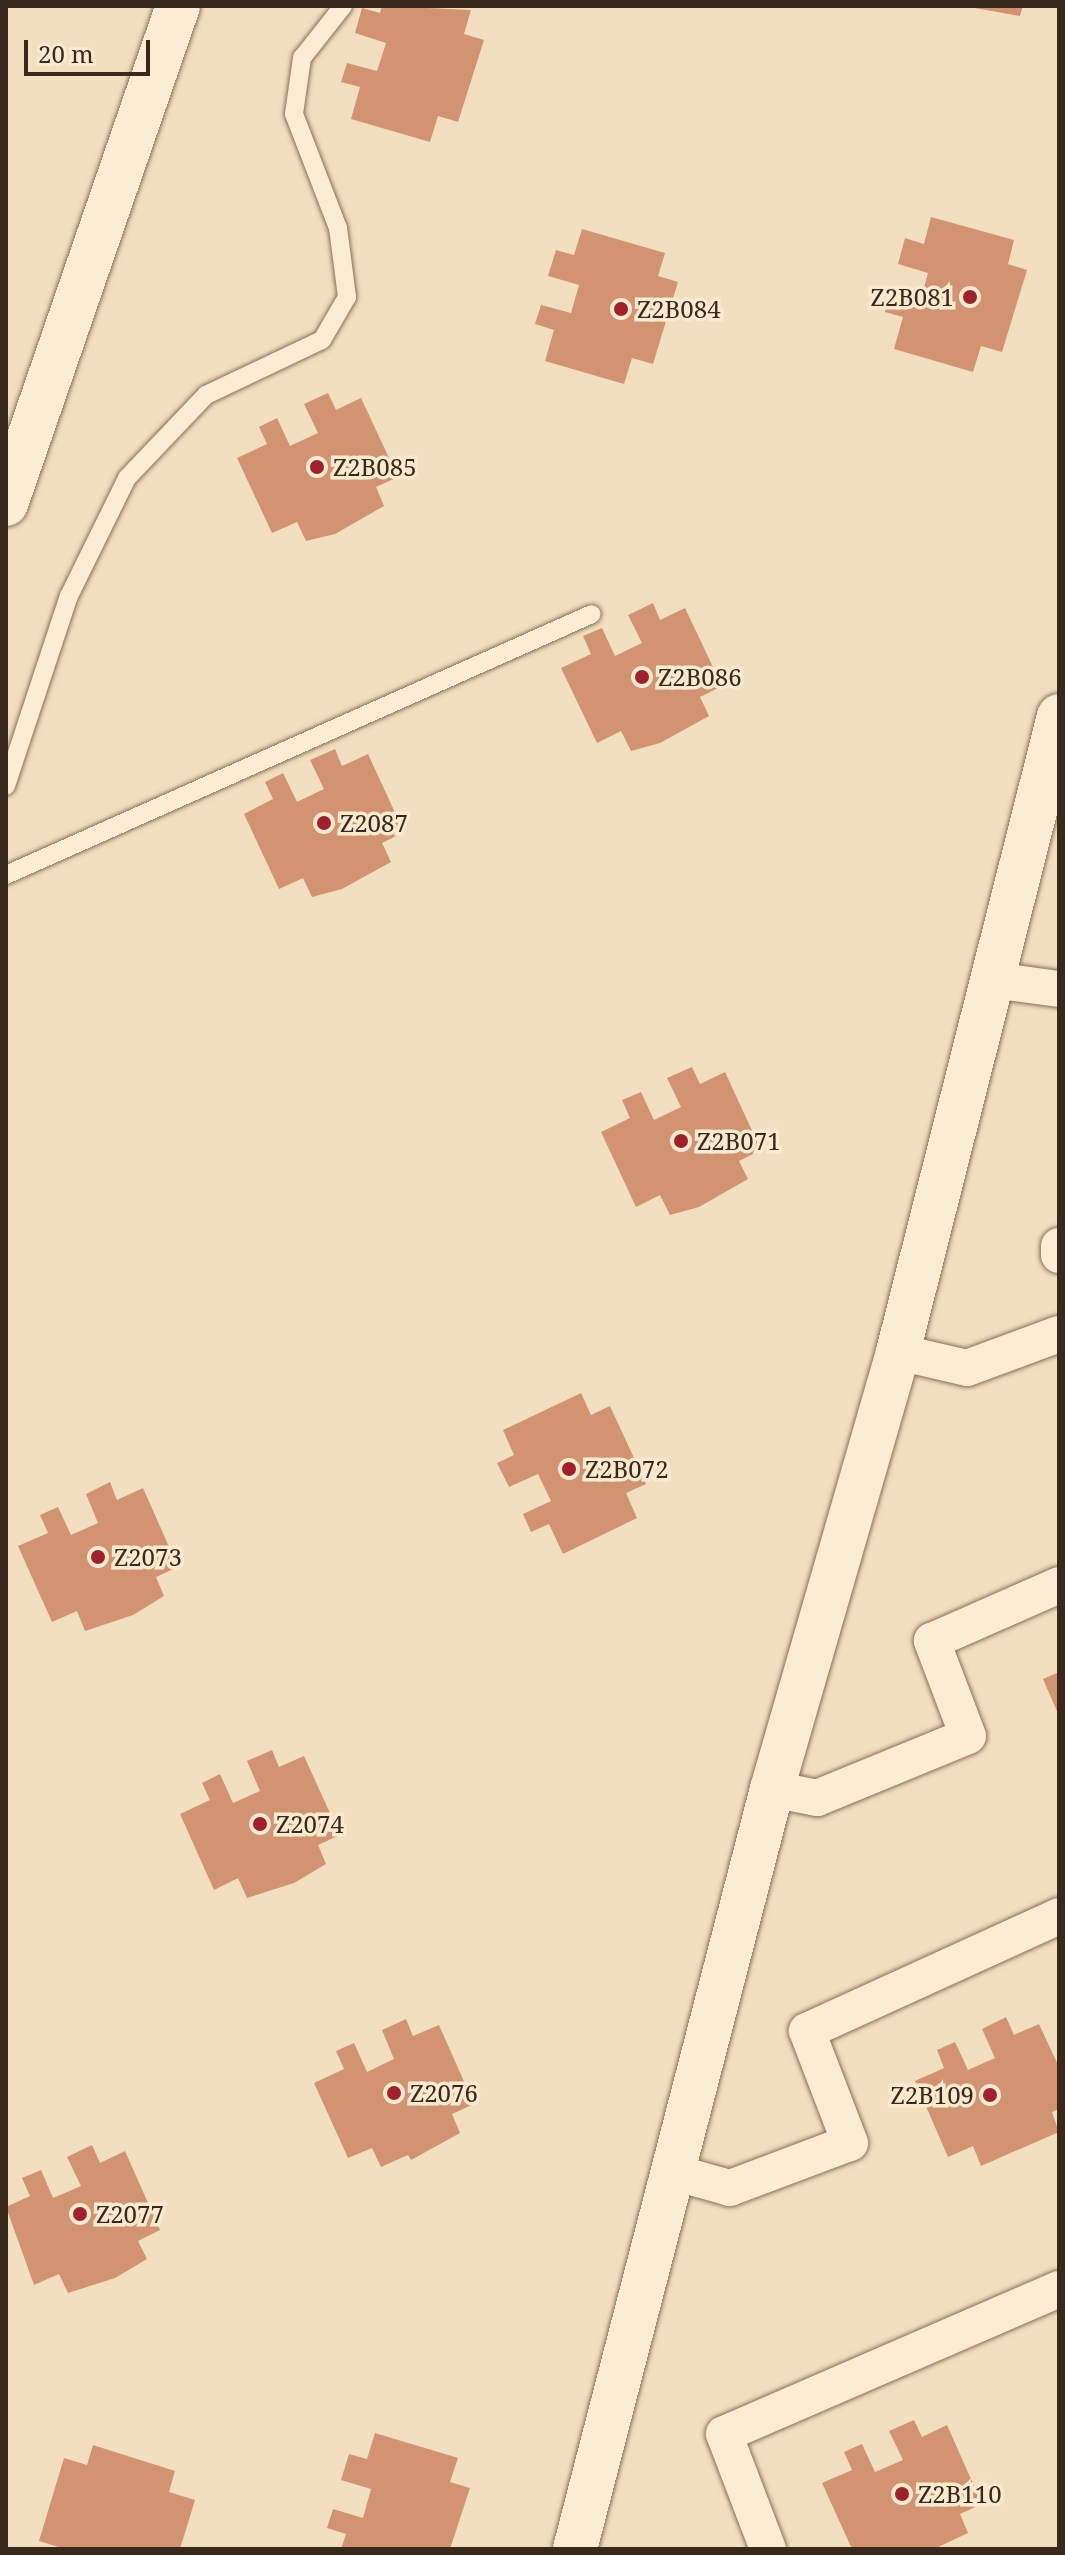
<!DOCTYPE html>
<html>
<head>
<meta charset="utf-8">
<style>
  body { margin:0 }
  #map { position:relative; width:1065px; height:2555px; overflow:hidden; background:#f1dfbf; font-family:"Noto Serif",serif }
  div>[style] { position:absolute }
  .building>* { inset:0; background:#d29372 }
  .roads { filter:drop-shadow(0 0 2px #8b6e56) drop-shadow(0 0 2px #8b6e56) }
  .service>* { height:18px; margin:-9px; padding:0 9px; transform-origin:9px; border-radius:9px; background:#fbecd3 }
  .minor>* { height:36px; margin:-18px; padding:0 18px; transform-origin:18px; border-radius:18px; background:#fbecd3 }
  .tertiary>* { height:44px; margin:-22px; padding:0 22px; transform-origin:22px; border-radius:22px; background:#fbecd3 }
  .dots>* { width:22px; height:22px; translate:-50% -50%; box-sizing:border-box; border:4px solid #f8e9cf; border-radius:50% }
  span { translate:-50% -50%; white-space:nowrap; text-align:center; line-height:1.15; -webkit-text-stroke:7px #f8e9cf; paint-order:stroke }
  .poi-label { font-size:24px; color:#39281c }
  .right { translate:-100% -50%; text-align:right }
  .left { translate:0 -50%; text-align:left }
  .frame { position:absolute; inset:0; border:8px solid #39281c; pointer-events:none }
  .scale { position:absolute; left:24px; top:40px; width:126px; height:36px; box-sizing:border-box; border:4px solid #39281c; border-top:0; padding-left:10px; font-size:24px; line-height:28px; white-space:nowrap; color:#39281c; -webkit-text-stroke:6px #f8e9cf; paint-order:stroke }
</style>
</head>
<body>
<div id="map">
  <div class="building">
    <i style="clip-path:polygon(382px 6px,471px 10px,464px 34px,484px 40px,458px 122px,438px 116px,430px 142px,351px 119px,360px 87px,341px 82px,347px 63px,377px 71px,386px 43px,355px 33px,362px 8px,380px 13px)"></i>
    <i style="clip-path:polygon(964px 6px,1023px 6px,1020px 16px)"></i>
    <i style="clip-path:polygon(931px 217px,1014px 240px,1008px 264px,1027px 270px,1002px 352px,981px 346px,973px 372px,894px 349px,903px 317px,885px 312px,890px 293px,920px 302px,928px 273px,898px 264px,905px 238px,924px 244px)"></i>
    <i style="clip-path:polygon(582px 229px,665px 253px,658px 276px,678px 282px,653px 364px,632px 358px,624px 384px,545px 361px,554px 330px,535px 324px,541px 305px,571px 313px,579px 285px,548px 276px,556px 250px,574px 255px)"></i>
    <i style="clip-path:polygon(328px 393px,336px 410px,361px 398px,398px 477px,376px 487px,384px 506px,335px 534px,306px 541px,297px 522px,272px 533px,237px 458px,267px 444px,259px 427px,277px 418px,290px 446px,318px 433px,304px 404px)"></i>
    <i style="clip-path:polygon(653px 603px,660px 620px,685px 608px,722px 686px,700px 697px,709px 716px,660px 743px,631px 751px,621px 731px,597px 743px,561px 668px,591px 654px,583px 636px,602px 628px,615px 656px,642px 643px,628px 615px)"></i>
    <i style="clip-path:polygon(335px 749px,342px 766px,368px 754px,404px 832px,382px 843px,391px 862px,342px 889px,312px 897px,303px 878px,279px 889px,244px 814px,273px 799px,265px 782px,283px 773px,297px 802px,324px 789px,310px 760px)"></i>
    <i style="clip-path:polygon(692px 1067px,700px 1084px,725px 1072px,761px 1150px,739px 1161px,748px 1179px,699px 1207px,670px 1215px,660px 1195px,636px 1207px,601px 1132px,630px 1118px,622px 1100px,641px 1092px,654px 1120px,681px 1107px,667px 1078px)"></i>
    <i style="clip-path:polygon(581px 1393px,591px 1415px,610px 1406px,646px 1484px,626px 1493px,637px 1518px,563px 1554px,549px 1524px,531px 1532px,523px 1514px,551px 1501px,538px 1474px,509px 1487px,497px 1463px,514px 1455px,503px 1430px)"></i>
    <i style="clip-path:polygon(110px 1482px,117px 1500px,143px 1488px,178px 1567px,156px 1577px,164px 1596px,133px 1615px,85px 1631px,77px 1611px,52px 1622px,18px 1546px,48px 1533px,40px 1515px,58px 1507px,71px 1535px,98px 1523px,86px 1494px)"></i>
    <i style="clip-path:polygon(1059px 1672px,1059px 1716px,1043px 1679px)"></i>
    <i style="clip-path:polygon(272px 1750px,279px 1767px,304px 1756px,340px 1835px,318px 1845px,326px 1864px,294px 1883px,247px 1898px,238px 1878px,214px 1890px,180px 1814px,210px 1800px,202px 1783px,220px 1774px,233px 1803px,260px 1791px,247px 1761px)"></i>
    <i style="clip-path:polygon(1006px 2017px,1014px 2035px,1039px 2024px,1059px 2067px,1059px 2109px,1052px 2112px,1059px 2132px,981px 2166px,973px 2146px,948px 2157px,915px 2081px,944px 2068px,937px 2050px,955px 2042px,968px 2070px,995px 2058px,982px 2029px)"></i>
    <i style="clip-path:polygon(406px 2019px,413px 2036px,439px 2025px,474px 2104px,452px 2114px,460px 2133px,411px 2160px,408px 2155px,381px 2167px,372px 2148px,348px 2158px,314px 2083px,344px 2069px,336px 2051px,354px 2043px,367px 2072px,394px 2059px,382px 2030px)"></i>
    <i style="clip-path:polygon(92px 2145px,100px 2163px,125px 2151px,160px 2230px,138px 2241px,147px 2259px,115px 2278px,68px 2293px,59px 2274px,34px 2285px,6px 2207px,30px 2196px,22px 2178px,41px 2170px,53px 2198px,81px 2186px,67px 2157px)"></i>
    <i style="clip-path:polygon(914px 2420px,922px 2437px,947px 2425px,982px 2504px,960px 2514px,968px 2533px,934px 2549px,852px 2549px,822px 2483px,852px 2470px,844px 2452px,862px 2444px,875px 2472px,903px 2460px,889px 2431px)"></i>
    <i style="clip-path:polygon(375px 2433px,458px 2458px,450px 2482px,470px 2488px,450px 2549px,341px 2549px,346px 2534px,327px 2528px,333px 2509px,363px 2518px,371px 2489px,341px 2480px,349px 2454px,367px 2459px)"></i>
    <i style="clip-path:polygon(93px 2445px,175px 2471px,169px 2492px,195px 2500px,180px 2549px,65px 2549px,39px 2541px,64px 2458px,87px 2465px)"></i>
  </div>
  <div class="roads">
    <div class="service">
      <i style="left:6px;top:786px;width:200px;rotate:-71.7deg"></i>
      <i style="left:69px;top:596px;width:131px;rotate:-63.8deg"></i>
      <i style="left:127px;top:478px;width:115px;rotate:-46.4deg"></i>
      <i style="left:206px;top:395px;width:128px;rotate:-25.4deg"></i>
      <i style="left:322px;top:340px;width:50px;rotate:-59.8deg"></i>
      <i style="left:347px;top:297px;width:70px;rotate:-97.4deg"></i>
      <i style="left:338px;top:228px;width:122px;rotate:-111.1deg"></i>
      <i style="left:294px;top:114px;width:57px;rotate:-81.9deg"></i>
      <i style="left:302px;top:58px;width:66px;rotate:-51.7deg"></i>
      <i style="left:6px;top:875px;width:641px;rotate:-24.01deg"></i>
    </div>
    <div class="minor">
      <i style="left:993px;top:980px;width:67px;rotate:7.8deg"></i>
      <i style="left:1059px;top:1246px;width:9px;rotate:90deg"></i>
      <i style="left:898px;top:1352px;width:71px;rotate:13.1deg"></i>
      <i style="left:967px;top:1368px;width:98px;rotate:-20.3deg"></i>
      <i style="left:772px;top:1789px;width:46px;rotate:11.3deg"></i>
      <i style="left:817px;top:1798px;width:163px;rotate:-22.3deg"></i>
      <i style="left:968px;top:1736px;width:102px;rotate:-110.8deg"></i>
      <i style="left:932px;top:1641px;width:139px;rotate:-23.8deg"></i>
      <i style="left:673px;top:2172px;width:59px;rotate:15.7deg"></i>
      <i style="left:730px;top:2188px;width:128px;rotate:-20.6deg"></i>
      <i style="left:850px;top:2143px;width:120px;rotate:-111deg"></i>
      <i style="left:807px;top:2031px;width:277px;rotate:-24.5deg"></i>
      <i style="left:768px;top:2549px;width:123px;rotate:-110.9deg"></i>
      <i style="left:724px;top:2434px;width:365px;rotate:-23.4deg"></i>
    </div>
    <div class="tertiary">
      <i style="left:6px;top:504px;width:527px;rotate:-70.95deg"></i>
      <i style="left:575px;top:2549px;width:785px;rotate:-75.47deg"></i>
      <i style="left:772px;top:1789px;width:455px;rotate:-73.9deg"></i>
      <i style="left:898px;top:1352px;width:656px;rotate:-75.79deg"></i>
    </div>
  </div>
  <div class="dots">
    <i style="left:970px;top:297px;background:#9f212b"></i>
    <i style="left:621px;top:309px;background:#9f212b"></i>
    <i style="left:317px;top:467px;background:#9f212b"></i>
    <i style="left:642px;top:677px;background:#9f212b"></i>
    <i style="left:324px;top:823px;background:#9f212b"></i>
    <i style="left:681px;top:1141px;background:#9f212b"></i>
    <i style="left:569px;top:1469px;background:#9f212b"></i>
    <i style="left:98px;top:1557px;background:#9f212b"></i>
    <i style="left:260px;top:1824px;background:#9f212b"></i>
    <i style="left:394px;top:2093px;background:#9f212b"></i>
    <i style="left:990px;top:2095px;background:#9f212b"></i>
    <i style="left:80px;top:2214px;background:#9f212b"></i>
    <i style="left:902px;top:2494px;background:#9f212b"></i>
  </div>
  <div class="poi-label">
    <span class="right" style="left:954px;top:297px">Z2B081</span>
    <span class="left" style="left:637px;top:309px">Z2B084</span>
    <span class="left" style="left:333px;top:467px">Z2B085</span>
    <span class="left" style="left:658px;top:677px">Z2B086</span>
    <span class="left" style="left:340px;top:823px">Z2087</span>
    <span class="left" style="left:697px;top:1141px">Z2B071</span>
    <span class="left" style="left:585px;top:1469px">Z2B072</span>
    <span class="left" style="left:114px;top:1557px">Z2073</span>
    <span class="left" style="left:276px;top:1824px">Z2074</span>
    <span class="left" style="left:410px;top:2093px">Z2076</span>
    <span class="right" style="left:974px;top:2095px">Z2B109</span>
    <span class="left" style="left:96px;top:2214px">Z2077</span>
    <span class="left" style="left:918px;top:2494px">Z2B110</span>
  </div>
  <div class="frame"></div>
  <div class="scale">20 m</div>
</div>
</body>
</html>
